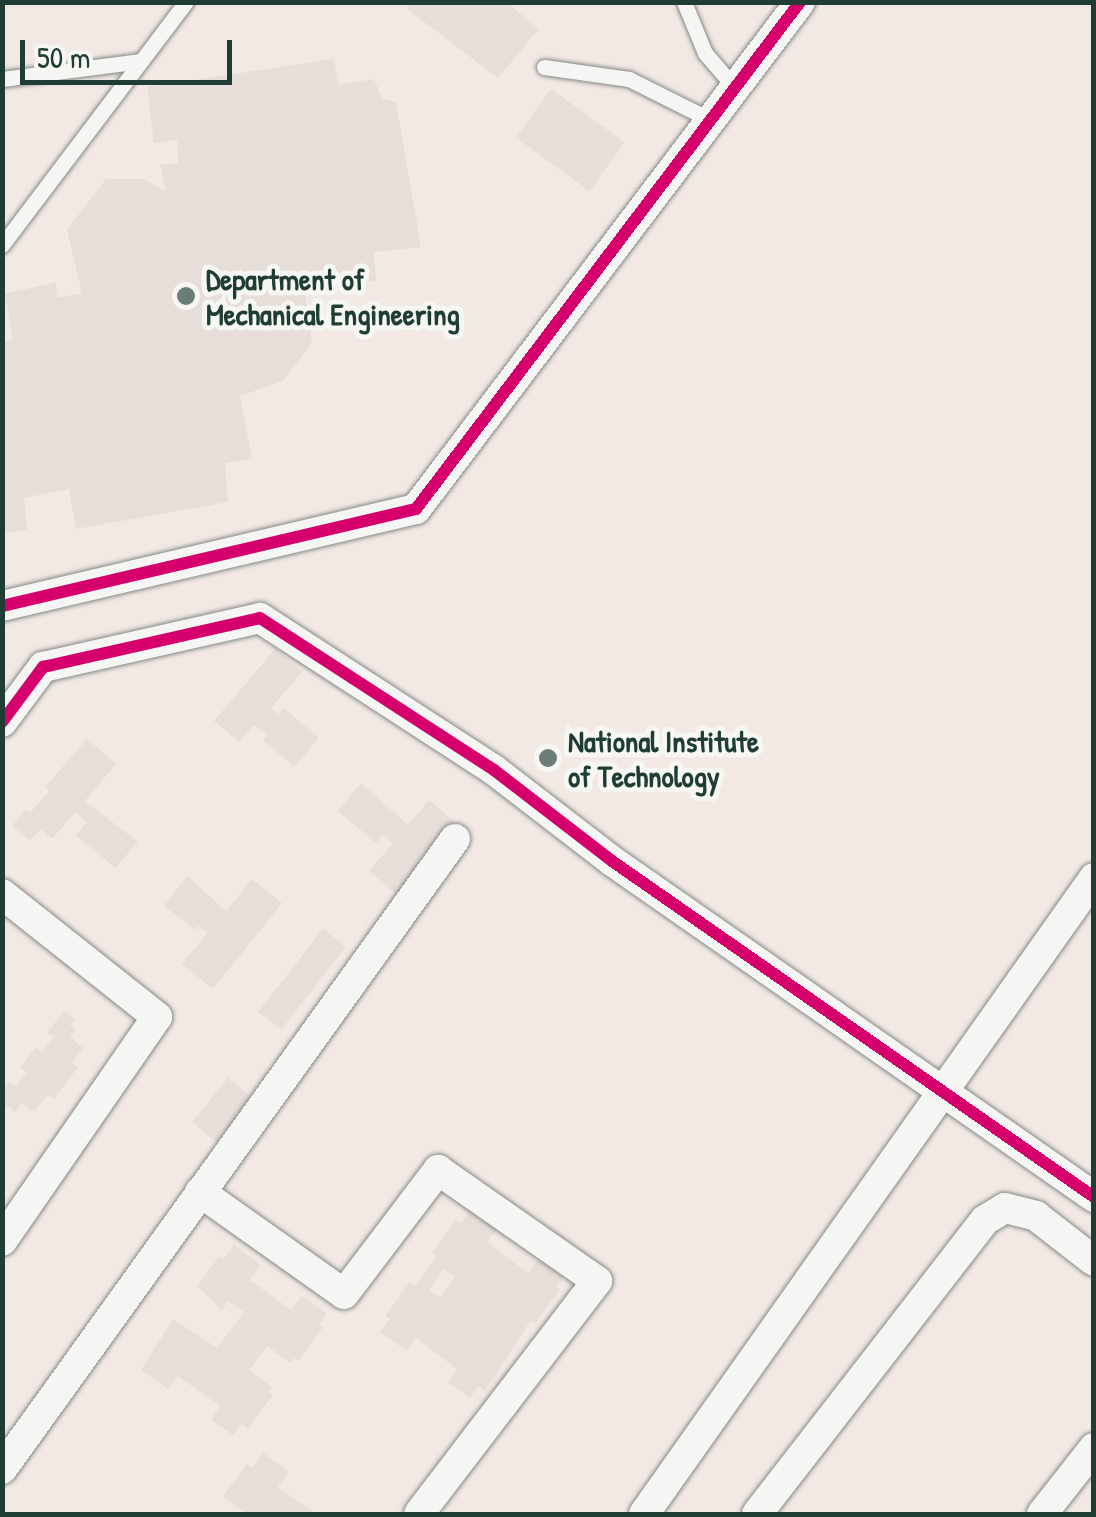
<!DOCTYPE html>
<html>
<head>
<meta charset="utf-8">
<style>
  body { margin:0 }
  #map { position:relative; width:1096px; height:1517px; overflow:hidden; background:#f5f5f3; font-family:"Patrick Hand",sans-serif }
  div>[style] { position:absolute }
  .built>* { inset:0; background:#f3e9e4; transform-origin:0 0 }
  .building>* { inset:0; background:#e7ddd9; transform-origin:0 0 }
  .roads { filter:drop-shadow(0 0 2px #858a88) drop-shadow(0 0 2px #858a88) }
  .lane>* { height:15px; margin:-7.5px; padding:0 7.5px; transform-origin:7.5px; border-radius:7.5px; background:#f5f5f3 }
  .street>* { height:30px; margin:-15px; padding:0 15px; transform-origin:15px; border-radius:15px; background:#f5f5f3 }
  .cycleway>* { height:12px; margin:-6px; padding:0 6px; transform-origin:6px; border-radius:6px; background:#d6006c }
  .dots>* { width:28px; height:28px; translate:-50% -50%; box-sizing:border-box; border:5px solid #f6f6f2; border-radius:50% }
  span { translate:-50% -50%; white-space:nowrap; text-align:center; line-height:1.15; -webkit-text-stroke:10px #f6f6f2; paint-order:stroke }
  .poi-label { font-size:30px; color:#1f3d34; font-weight:700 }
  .left { translate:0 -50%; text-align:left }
  .frame { position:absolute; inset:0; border:5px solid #1f3d34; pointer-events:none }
  .scale { position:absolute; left:20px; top:40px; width:212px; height:45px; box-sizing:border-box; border:5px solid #1f3d34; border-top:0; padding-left:12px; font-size:30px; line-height:35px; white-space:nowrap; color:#1f3d34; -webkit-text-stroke:8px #f6f6f2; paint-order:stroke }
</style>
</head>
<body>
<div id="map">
  <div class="built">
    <i style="left:3px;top:3px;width:1090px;height:1511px"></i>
  </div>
  <div class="building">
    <i style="clip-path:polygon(412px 2px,506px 2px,539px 29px,498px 78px,407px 9px)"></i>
    <i style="clip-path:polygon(334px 59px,338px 85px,374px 79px,382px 99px,396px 102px,421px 247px,374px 252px,376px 280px,305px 293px,312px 342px,283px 381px,240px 396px,252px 459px,225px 463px,228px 502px,76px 529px,69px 489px,24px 498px,27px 530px,2px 533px,2px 343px,13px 340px,5px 294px,56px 282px,57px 298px,82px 293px,67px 230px,106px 179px,144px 179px,166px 191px,160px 165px,178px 163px,177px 140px,154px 143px,147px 87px)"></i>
    <i style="left:551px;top:89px;width:91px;height:60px;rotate:36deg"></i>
    <i style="clip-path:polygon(275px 649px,302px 672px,271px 708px,279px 714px,284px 708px,319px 738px,294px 767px,263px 740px,267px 735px,254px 725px,239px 742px,214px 721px)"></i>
    <i style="clip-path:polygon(87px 739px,116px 764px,85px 801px,138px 842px,115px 868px,76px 835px,87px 822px,75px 812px,52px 839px,41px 829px,30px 841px,12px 826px,26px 809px,30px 813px,49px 791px,45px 787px)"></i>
    <i style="clip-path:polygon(361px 783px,408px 825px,429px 800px,456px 823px,396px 894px,369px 871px,393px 843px,383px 835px,376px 843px,338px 811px)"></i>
    <i style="clip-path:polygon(187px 876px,226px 911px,252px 879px,282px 903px,213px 989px,182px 964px,207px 933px,198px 926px,195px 930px,164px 906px)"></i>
    <i style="left:323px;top:929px;width:29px;height:105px;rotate:38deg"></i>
    <i style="clip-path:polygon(64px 1011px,75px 1019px,70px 1025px,76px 1030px,70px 1037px,83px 1048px,72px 1062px,78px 1067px,54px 1099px,48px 1094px,34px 1112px,22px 1103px,15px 1112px,8px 1106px,2px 1113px,2px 1091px,9px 1082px,16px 1086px,27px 1072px,20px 1068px,36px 1047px,42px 1052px,54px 1037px,47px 1033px)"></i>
    <i style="left:228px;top:1078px;width:32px;height:57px;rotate:39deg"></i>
    <i style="clip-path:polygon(evenodd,471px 1208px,498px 1227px,487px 1242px,528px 1273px,539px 1258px,564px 1277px,556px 1287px,560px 1290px,535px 1323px,531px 1320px,485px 1391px,478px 1386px,470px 1398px,448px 1382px,457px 1369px,416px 1338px,407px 1351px,380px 1332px,390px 1319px,385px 1316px,410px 1282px,415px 1286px,437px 1256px,432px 1253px,456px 1220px,461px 1223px,471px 1208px,444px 1269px,455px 1277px,440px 1298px,429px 1290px,444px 1269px)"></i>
    <i style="clip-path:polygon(234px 1245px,261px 1265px,250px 1280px,291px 1310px,302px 1296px,327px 1314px,319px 1325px,323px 1327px,298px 1361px,294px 1358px,290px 1363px,267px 1346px,249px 1370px,272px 1387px,268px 1392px,273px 1395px,248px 1429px,242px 1424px,233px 1435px,211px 1420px,220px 1406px,178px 1376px,168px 1389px,141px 1370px,173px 1319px,217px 1348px,244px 1312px,228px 1301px,222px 1310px,197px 1286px,219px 1257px,223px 1260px)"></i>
    <i style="clip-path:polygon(263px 1453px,289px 1472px,278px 1487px,316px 1514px,247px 1514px,223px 1497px,247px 1464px,252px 1468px)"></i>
  </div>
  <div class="roads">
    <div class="lane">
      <i style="left:684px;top:2px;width:55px;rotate:67.6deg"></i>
      <i style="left:705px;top:53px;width:46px;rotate:49.4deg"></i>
      <i style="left:544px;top:67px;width:86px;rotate:8deg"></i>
      <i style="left:629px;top:79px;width:92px;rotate:26.6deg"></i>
      <i style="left:2px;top:79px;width:140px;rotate:-7.4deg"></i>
      <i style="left:2px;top:245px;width:305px;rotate:-52.9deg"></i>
    </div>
    <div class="street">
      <i style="left:2px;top:606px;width:425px;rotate:-13.2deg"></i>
      <i style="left:416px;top:509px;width:636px;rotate:-52.86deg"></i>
      <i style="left:2px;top:722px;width:69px;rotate:-53.3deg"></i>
      <i style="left:43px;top:667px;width:222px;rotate:-12.7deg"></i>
      <i style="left:260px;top:618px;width:279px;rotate:33deg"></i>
      <i style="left:494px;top:770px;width:149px;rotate:37.6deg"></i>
      <i style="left:612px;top:861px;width:588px;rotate:34.88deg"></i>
      <i style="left:2px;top:894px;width:198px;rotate:38.4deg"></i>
      <i style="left:157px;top:1017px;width:272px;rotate:124.7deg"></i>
      <i style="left:200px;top:1192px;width:176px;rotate:35.3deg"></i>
      <i style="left:344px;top:1294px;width:156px;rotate:-52.8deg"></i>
      <i style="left:438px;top:1170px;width:194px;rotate:34.9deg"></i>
      <i style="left:597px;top:1281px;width:293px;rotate:127.4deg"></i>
      <i style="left:2px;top:1469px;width:776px;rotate:-54.28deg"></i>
      <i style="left:644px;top:1514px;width:779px;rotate:-54.72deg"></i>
      <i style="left:757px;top:1514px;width:372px;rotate:-52.2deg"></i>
      <i style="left:985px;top:1220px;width:23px;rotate:-31deg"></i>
      <i style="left:1005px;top:1208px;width:32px;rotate:14deg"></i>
      <i style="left:1036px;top:1216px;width:73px;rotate:37.8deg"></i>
      <i style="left:1042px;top:1514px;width:84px;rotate:-51.8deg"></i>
    </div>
  </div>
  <div class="cycleway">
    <i style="left:2px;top:606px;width:425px;rotate:-13.2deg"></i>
    <i style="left:416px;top:509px;width:636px;rotate:-52.86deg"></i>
    <i style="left:2px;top:722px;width:69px;rotate:-53.3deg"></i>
    <i style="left:43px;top:667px;width:222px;rotate:-12.7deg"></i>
    <i style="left:260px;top:618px;width:279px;rotate:33deg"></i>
    <i style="left:494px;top:770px;width:149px;rotate:37.6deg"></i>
    <i style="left:612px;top:861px;width:588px;rotate:34.88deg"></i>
  </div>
  <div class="dots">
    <i style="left:186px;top:296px;background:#6a7d77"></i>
    <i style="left:548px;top:758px;background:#6a7d77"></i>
  </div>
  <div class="poi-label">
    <span class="left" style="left:206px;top:296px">Department of<br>Mechanical Engineering</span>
    <span class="left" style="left:568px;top:758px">National Institute<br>of Technology</span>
  </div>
  <div class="frame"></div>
  <div class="scale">50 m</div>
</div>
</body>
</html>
